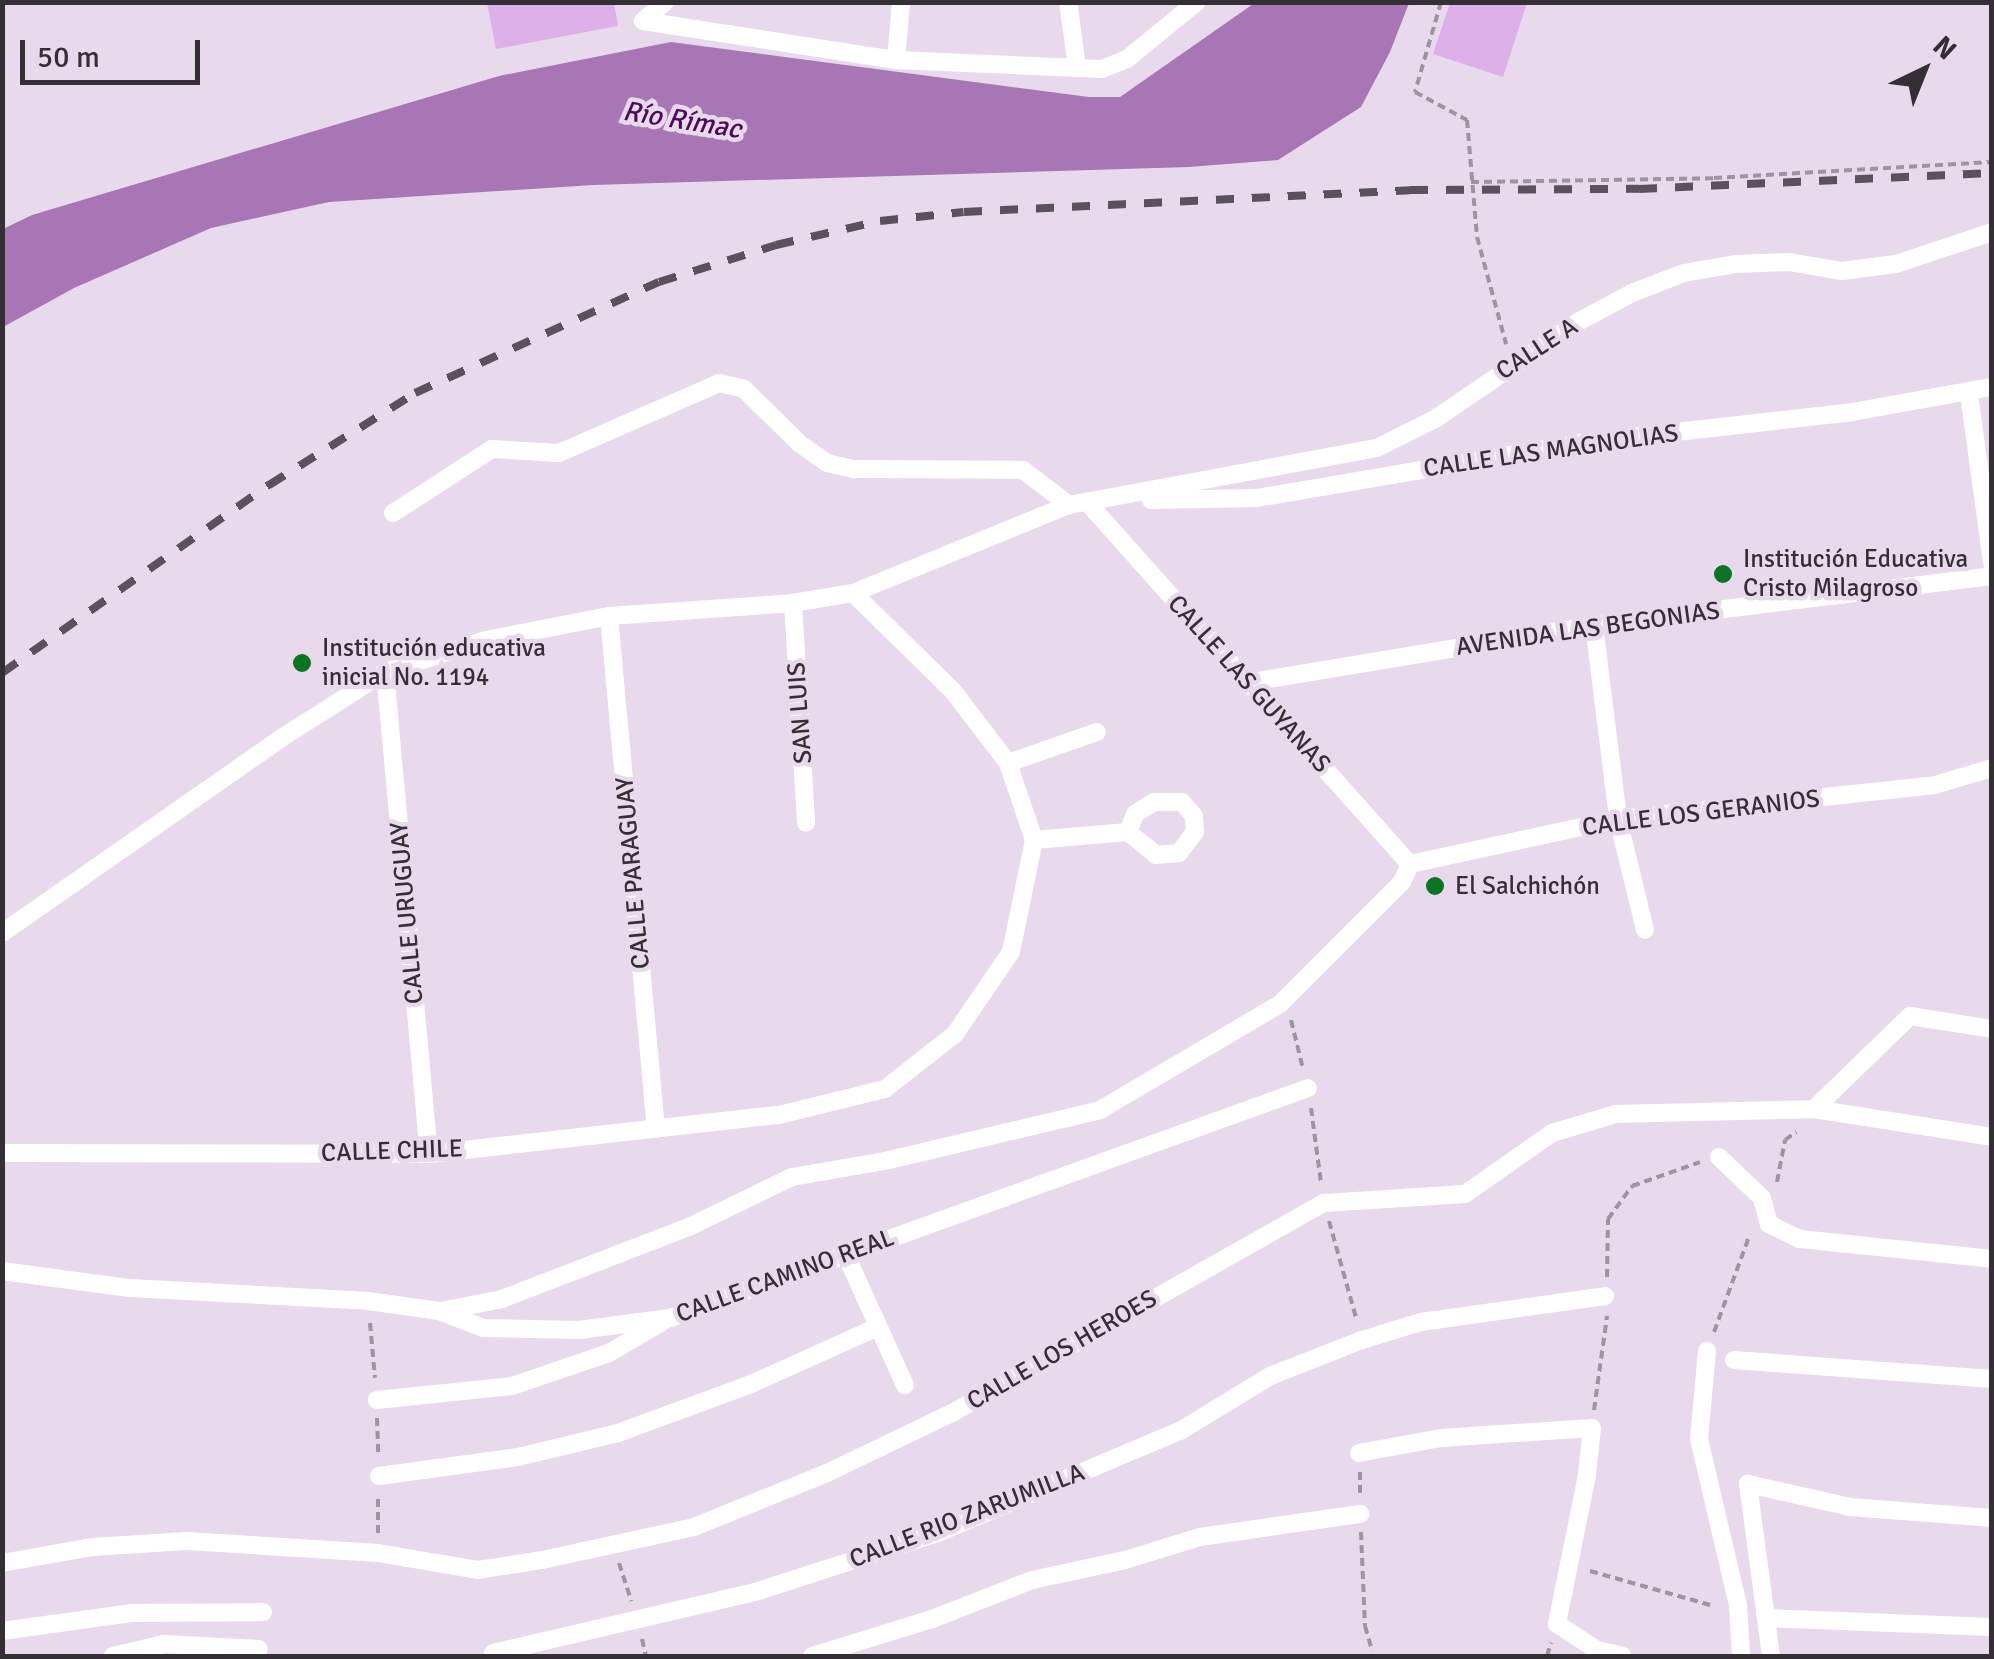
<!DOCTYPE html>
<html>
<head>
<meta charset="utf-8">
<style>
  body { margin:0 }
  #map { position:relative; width:1994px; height:1659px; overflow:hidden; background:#e9d9ed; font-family:Signika,sans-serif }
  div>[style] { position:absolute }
  .green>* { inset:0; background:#ddb0e9 }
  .water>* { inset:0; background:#a876b5 }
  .path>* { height:4px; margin-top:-2px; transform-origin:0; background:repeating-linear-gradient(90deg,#9e93a1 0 8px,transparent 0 13px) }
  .minor>* { height:18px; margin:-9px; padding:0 9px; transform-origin:9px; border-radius:9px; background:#fff }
  .rail>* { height:8px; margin-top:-4px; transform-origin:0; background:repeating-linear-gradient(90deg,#59515b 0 18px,transparent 0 36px) }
  .dots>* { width:28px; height:28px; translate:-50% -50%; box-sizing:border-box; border:5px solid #e9d9ed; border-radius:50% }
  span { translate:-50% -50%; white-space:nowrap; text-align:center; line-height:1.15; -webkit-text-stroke:9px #e9d9ed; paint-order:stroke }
  .street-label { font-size:25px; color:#342e35 }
  .poi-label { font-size:25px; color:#342e35 }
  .left { translate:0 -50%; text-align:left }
  .water-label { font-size:28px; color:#4c0a5a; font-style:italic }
  .frame { position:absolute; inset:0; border:5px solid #342e35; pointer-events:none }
  .north { position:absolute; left:1874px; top:20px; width:100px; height:100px; -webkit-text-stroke:8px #e9d9ed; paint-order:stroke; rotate:43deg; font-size:28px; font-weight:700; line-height:40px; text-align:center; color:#342e35 }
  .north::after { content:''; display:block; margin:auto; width:35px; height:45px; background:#342e35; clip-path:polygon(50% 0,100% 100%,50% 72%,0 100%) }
  .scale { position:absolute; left:20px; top:40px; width:180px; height:45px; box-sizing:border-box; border:5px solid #342e35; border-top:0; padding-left:12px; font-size:30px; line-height:35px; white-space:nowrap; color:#342e35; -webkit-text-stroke:8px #e9d9ed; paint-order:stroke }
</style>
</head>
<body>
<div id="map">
  <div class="green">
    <i style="clip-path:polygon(487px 3px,614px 3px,618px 26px,496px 49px)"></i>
    <i style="clip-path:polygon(1450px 3px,1527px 3px,1503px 77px,1433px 54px)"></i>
  </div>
  <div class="water">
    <i style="clip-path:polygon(1256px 2px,1409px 3px,1390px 52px,1361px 107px,1278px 160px,1189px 167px,593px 185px,329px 202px,211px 228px,74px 288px,3px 327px,3px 229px,32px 215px,499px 76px,671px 42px,1089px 97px,1120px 97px)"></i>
  </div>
  <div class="path">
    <i style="left:1441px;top:2px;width:94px;rotate:106.1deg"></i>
    <i style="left:1415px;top:92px;width:59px;rotate:28.3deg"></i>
    <i style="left:1467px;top:120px;width:117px;rotate:85.1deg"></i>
    <i style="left:1477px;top:237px;width:111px;rotate:74.8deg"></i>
    <i style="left:1471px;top:182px;width:243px;rotate:-0.9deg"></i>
    <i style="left:1714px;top:178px;width:278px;rotate:-3.3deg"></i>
    <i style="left:1291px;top:1020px;width:50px;rotate:76.2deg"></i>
    <i style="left:1311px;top:1108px;width:76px;rotate:82.4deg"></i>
    <i style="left:1777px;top:1182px;width:43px;rotate:-79.2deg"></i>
    <i style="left:1785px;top:1140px;width:14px;rotate:-36deg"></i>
    <i style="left:1329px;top:1221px;width:101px;rotate:74.4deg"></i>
    <i style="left:1607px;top:1277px;width:58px;rotate:-89deg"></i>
    <i style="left:1608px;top:1219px;width:41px;rotate:-54deg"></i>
    <i style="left:1632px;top:1186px;width:72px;rotate:-19.4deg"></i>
    <i style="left:370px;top:1323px;width:55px;rotate:84.8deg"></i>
    <i style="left:1714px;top:1332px;width:104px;rotate:-69.8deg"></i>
    <i style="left:1594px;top:1410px;width:95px;rotate:-82.1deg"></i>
    <i style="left:377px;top:1418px;width:35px;rotate:88deg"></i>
    <i style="left:1360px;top:1472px;width:21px;rotate:90deg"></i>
    <i style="left:1361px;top:1532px;width:94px;rotate:87.6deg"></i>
    <i style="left:1365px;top:1626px;width:26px;rotate:74deg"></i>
    <i style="left:378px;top:1533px;width:35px;rotate:-90deg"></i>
    <i style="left:619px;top:1563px;width:40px;rotate:72deg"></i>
    <i style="left:1590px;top:1571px;width:125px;rotate:15.8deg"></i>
    <i style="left:642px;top:1639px;width:17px;rotate:77deg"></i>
    <i style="left:1547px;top:1656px;width:14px;rotate:-73deg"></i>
  </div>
  <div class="minor">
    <i style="left:1068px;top:2px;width:66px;rotate:82.1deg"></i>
    <i style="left:643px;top:21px;width:256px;rotate:8.8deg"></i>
    <i style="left:896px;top:60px;width:206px;rotate:2.5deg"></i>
    <i style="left:1102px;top:69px;width:27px;rotate:-22deg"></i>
    <i style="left:1127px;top:59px;width:90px;rotate:-39.2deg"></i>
    <i style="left:643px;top:21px;width:29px;rotate:-41deg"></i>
    <i style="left:896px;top:60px;width:58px;rotate:-85.1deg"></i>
    <i style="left:1969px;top:394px;width:171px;rotate:82.2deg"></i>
    <i style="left:1151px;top:500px;width:106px;rotate:-1.1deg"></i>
    <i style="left:1257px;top:498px;width:326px;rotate:-9.7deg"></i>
    <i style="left:1578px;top:443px;width:271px;rotate:-6.4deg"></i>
    <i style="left:1847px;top:413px;width:147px;rotate:-10.2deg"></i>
    <i style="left:1088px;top:503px;width:484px;rotate:48.3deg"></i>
    <i style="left:393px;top:513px;width:118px;rotate:-32.9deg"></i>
    <i style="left:492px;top:449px;width:67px;rotate:3.4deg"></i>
    <i style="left:559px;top:453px;width:175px;rotate:-23.6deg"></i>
    <i style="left:719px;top:383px;width:26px;rotate:13deg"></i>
    <i style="left:744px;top:389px;width:78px;rotate:44.5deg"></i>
    <i style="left:800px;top:444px;width:33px;rotate:35deg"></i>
    <i style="left:827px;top:463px;width:28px;rotate:13deg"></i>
    <i style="left:854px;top:469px;width:169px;rotate:0.3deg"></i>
    <i style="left:1023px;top:470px;width:58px;rotate:37.3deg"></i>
    <i style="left:793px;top:603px;width:220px;rotate:86.6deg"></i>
    <i style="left:609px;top:616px;width:515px;rotate:84.77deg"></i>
    <i style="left:1594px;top:625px;width:195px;rotate:82.9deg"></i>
    <i style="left:1618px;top:819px;width:114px;rotate:76.3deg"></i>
    <i style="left:385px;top:672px;width:484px;rotate:84.8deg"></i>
    <i style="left:1245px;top:683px;width:354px;rotate:-9.4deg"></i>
    <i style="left:1594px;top:625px;width:401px;rotate:-7deg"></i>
    <i style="left:1008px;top:763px;width:94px;rotate:-19.2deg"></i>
    <i style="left:1034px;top:840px;width:94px;rotate:-4.9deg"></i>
    <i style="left:1128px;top:832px;width:36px;rotate:39deg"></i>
    <i style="left:1156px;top:855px;width:23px;rotate:-5deg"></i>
    <i style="left:1179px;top:853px;width:26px;rotate:-53deg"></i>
    <i style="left:1195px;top:832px;width:16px;rotate:-94deg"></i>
    <i style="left:1194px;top:816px;width:18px;rotate:-131deg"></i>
    <i style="left:1182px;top:802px;width:28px;rotate:180deg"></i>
    <i style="left:1154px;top:802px;width:22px;rotate:148deg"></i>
    <i style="left:1135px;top:814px;width:19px;rotate:111deg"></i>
    <i style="left:1410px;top:864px;width:213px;rotate:-12.2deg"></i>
    <i style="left:1618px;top:819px;width:319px;rotate:-6.1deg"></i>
    <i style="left:1935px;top:785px;width:59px;rotate:-16.6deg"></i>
    <i style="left:2px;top:933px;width:343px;rotate:-34.9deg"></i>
    <i style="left:283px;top:737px;width:121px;rotate:-32.5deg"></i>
    <i style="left:385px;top:672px;width:106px;rotate:-17.6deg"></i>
    <i style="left:486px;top:640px;width:125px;rotate:-11deg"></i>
    <i style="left:609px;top:616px;width:184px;rotate:-4deg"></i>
    <i style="left:793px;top:603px;width:61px;rotate:-9.5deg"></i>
    <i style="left:853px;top:593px;width:233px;rotate:-22.2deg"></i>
    <i style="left:1069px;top:505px;width:313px;rotate:-10.5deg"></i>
    <i style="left:1377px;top:448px;width:65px;rotate:-26.6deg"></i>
    <i style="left:1435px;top:419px;width:171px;rotate:-34.2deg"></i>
    <i style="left:1576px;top:323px;width:64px;rotate:-28.2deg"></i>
    <i style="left:1632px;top:293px;width:56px;rotate:-21deg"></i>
    <i style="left:1684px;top:273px;width:53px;rotate:-9.8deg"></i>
    <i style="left:1736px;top:264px;width:53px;rotate:-2.2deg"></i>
    <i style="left:1789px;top:262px;width:54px;rotate:9.6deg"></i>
    <i style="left:1842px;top:271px;width:54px;rotate:-7.4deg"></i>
    <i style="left:1896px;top:264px;width:101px;rotate:-18.4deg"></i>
    <i style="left:1814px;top:1109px;width:134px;rotate:-44.1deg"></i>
    <i style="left:1910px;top:1016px;width:83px;rotate:9deg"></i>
    <i style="left:2px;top:1153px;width:427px;rotate:0.1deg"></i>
    <i style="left:429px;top:1154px;width:352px;rotate:-6.4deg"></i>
    <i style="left:779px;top:1115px;width:109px;rotate:-13.8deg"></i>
    <i style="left:885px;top:1089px;width:89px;rotate:-38.2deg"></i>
    <i style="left:955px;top:1034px;width:99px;rotate:-55.7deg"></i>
    <i style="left:1011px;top:952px;width:114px;rotate:-78.4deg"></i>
    <i style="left:1034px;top:840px;width:81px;rotate:-108.7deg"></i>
    <i style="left:1008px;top:763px;width:91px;rotate:-127.4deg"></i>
    <i style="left:953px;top:691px;width:140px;rotate:-135.6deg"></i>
    <i style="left:1719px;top:1157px;width:59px;rotate:43.6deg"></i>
    <i style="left:1762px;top:1198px;width:27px;rotate:75deg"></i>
    <i style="left:1769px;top:1224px;width:34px;rotate:26deg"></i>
    <i style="left:1800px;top:1239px;width:193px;rotate:5.9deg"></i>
    <i style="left:845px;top:1253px;width:145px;rotate:65.6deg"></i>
    <i style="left:2px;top:1271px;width:129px;rotate:7.6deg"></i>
    <i style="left:130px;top:1288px;width:238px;rotate:3.1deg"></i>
    <i style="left:368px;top:1301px;width:72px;rotate:8deg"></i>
    <i style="left:439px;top:1311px;width:47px;rotate:21.1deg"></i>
    <i style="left:483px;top:1328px;width:96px;rotate:1.2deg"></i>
    <i style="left:579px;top:1330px;width:92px;rotate:-7.5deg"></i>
    <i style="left:670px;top:1318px;width:678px;rotate:-19.82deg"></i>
    <i style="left:441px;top:1311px;width:62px;rotate:-11.1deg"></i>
    <i style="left:502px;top:1299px;width:203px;rotate:-21.1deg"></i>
    <i style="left:691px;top:1226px;width:112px;rotate:-25.9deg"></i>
    <i style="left:792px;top:1177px;width:94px;rotate:-9.8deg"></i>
    <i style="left:885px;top:1161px;width:221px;rotate:-13.3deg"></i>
    <i style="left:1100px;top:1110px;width:209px;rotate:-30.5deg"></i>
    <i style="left:1280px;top:1004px;width:173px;rotate:-45deg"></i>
    <i style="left:1402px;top:882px;width:20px;rotate:-66deg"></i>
    <i style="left:1707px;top:1351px;width:88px;rotate:95.2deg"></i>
    <i style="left:1699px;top:1439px;width:171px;rotate:76.8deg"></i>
    <i style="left:1738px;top:1605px;width:51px;rotate:86.6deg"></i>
    <i style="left:1734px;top:1360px;width:259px;rotate:4.2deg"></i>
    <i style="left:377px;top:1400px;width:136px;rotate:-5.9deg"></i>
    <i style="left:512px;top:1386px;width:102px;rotate:-18.8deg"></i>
    <i style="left:609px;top:1353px;width:61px;rotate:-30.3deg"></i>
    <i style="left:1359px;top:1453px;width:83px;rotate:-10.4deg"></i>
    <i style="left:1441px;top:1438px;width:151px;rotate:-3.8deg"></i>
    <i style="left:1592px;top:1428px;width:47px;rotate:96.1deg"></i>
    <i style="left:1587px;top:1475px;width:152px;rotate:101.4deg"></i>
    <i style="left:1557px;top:1624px;width:48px;rotate:33deg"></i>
    <i style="left:1597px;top:1650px;width:26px;rotate:13deg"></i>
    <i style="left:379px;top:1476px;width:140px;rotate:-7.8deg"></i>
    <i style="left:518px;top:1457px;width:103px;rotate:-13.5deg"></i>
    <i style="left:618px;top:1433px;width:142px;rotate:-20.2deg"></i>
    <i style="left:751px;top:1384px;width:139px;rotate:-24.2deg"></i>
    <i style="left:2px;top:1563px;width:91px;rotate:-10.1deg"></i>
    <i style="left:92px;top:1547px;width:95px;rotate:-3.6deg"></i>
    <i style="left:187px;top:1541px;width:191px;rotate:3.6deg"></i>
    <i style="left:378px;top:1553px;width:101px;rotate:9.6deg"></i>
    <i style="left:478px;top:1570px;width:65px;rotate:-8.9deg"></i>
    <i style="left:542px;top:1560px;width:156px;rotate:-12.2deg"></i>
    <i style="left:694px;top:1527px;width:144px;rotate:-22.1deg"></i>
    <i style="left:827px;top:1473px;width:141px;rotate:-25.7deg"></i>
    <i style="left:954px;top:1412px;width:425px;rotate:-29.5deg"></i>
    <i style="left:1324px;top:1203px;width:141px;rotate:-3.7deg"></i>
    <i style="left:1465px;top:1194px;width:106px;rotate:-35deg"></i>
    <i style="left:1552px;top:1133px;width:67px;rotate:-16.5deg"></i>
    <i style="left:1616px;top:1114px;width:198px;rotate:-1.4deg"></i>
    <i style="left:1814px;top:1109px;width:180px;rotate:8.9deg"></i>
    <i style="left:1767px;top:1618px;width:225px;rotate:2.3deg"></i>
    <i style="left:2px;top:1631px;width:130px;rotate:-7.9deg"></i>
    <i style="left:131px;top:1613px;width:132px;rotate:-0.4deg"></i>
    <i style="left:493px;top:1653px;width:269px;rotate:-13.1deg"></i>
    <i style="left:755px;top:1592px;width:192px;rotate:-17.9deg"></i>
    <i style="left:938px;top:1533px;width:263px;rotate:-22.9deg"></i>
    <i style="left:1180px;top:1431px;width:105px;rotate:-31.4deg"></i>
    <i style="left:1270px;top:1376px;width:99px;rotate:-21.4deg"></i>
    <i style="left:1362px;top:1340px;width:62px;rotate:-17deg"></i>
    <i style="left:1421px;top:1322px;width:186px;rotate:-8deg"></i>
    <i style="left:113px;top:1656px;width:52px;rotate:-13.2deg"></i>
    <i style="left:164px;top:1644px;width:95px;rotate:3deg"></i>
    <i style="left:812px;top:1656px;width:126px;rotate:-17.1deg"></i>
    <i style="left:932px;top:1619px;width:107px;rotate:-21.3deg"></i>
    <i style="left:1032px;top:1580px;width:95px;rotate:-12.1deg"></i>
    <i style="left:1125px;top:1560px;width:78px;rotate:-17deg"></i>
    <i style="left:1200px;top:1537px;width:162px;rotate:-8.2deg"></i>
    <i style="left:1771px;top:1656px;width:174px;rotate:-97.6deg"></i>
    <i style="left:1748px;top:1484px;width:105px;rotate:12.7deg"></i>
    <i style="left:1850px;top:1507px;width:142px;rotate:4.4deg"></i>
  </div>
  <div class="rail">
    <i style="left:2px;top:673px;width:327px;rotate:-35.2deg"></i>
    <i style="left:269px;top:485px;width:173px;rotate:-32.2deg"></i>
    <i style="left:415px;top:393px;width:268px;rotate:-24.5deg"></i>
    <i style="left:659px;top:282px;width:123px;rotate:-17.5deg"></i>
    <i style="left:776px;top:245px;width:107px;rotate:-13deg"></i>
    <i style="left:880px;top:221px;width:84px;rotate:-6.1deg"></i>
    <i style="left:964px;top:212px;width:447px;rotate:-2.8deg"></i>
    <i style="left:1410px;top:190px;width:229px;rotate:-0.3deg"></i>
    <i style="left:1639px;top:189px;width:353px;rotate:-2.6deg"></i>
  </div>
  <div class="dots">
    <i style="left:1723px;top:574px;background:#0a7324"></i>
    <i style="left:302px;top:663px;background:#0a7324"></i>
    <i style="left:1435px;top:886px;background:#0a7324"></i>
  </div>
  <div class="street-label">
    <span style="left:1537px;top:349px;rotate:-33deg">CALLE A</span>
    <span style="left:1551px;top:451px;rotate:-8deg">CALLE LAS MAGNOLIAS</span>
    <span style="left:1588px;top:629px;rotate:-8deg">AVENIDA LAS BEGONIAS</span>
    <span style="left:1249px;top:684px;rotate:48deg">CALLE LAS GUYANAS</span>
    <span style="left:800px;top:713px;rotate:-94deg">SAN LUIS</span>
    <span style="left:1701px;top:813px;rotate:-7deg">CALLE LOS GERANIOS</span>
    <span style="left:633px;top:873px;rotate:-95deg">CALLE PARAGUAY</span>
    <span style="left:407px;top:913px;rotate:-95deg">CALLE URUGUAY</span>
    <span style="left:392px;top:1151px;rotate:-2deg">CALLE CHILE</span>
    <span style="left:785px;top:1276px;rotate:-20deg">CALLE CAMINO REAL</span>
    <span style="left:1062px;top:1350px;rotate:-30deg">CALLE LOS HEROES</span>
    <span style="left:967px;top:1516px;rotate:-21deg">CALLE RIO ZARUMILLA</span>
  </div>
  <div class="poi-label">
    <span class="left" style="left:1743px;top:574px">Institución Educativa<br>Cristo Milagroso</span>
    <span class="left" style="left:322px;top:663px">Institución educativa<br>inicial No. 1194</span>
    <span class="left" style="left:1455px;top:886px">El Salchichón</span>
  </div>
  <div class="water-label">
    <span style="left:682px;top:120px;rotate:9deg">Río Rímac</span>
  </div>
  <div class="frame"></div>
  <div class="north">N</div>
  <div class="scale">50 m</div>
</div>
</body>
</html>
